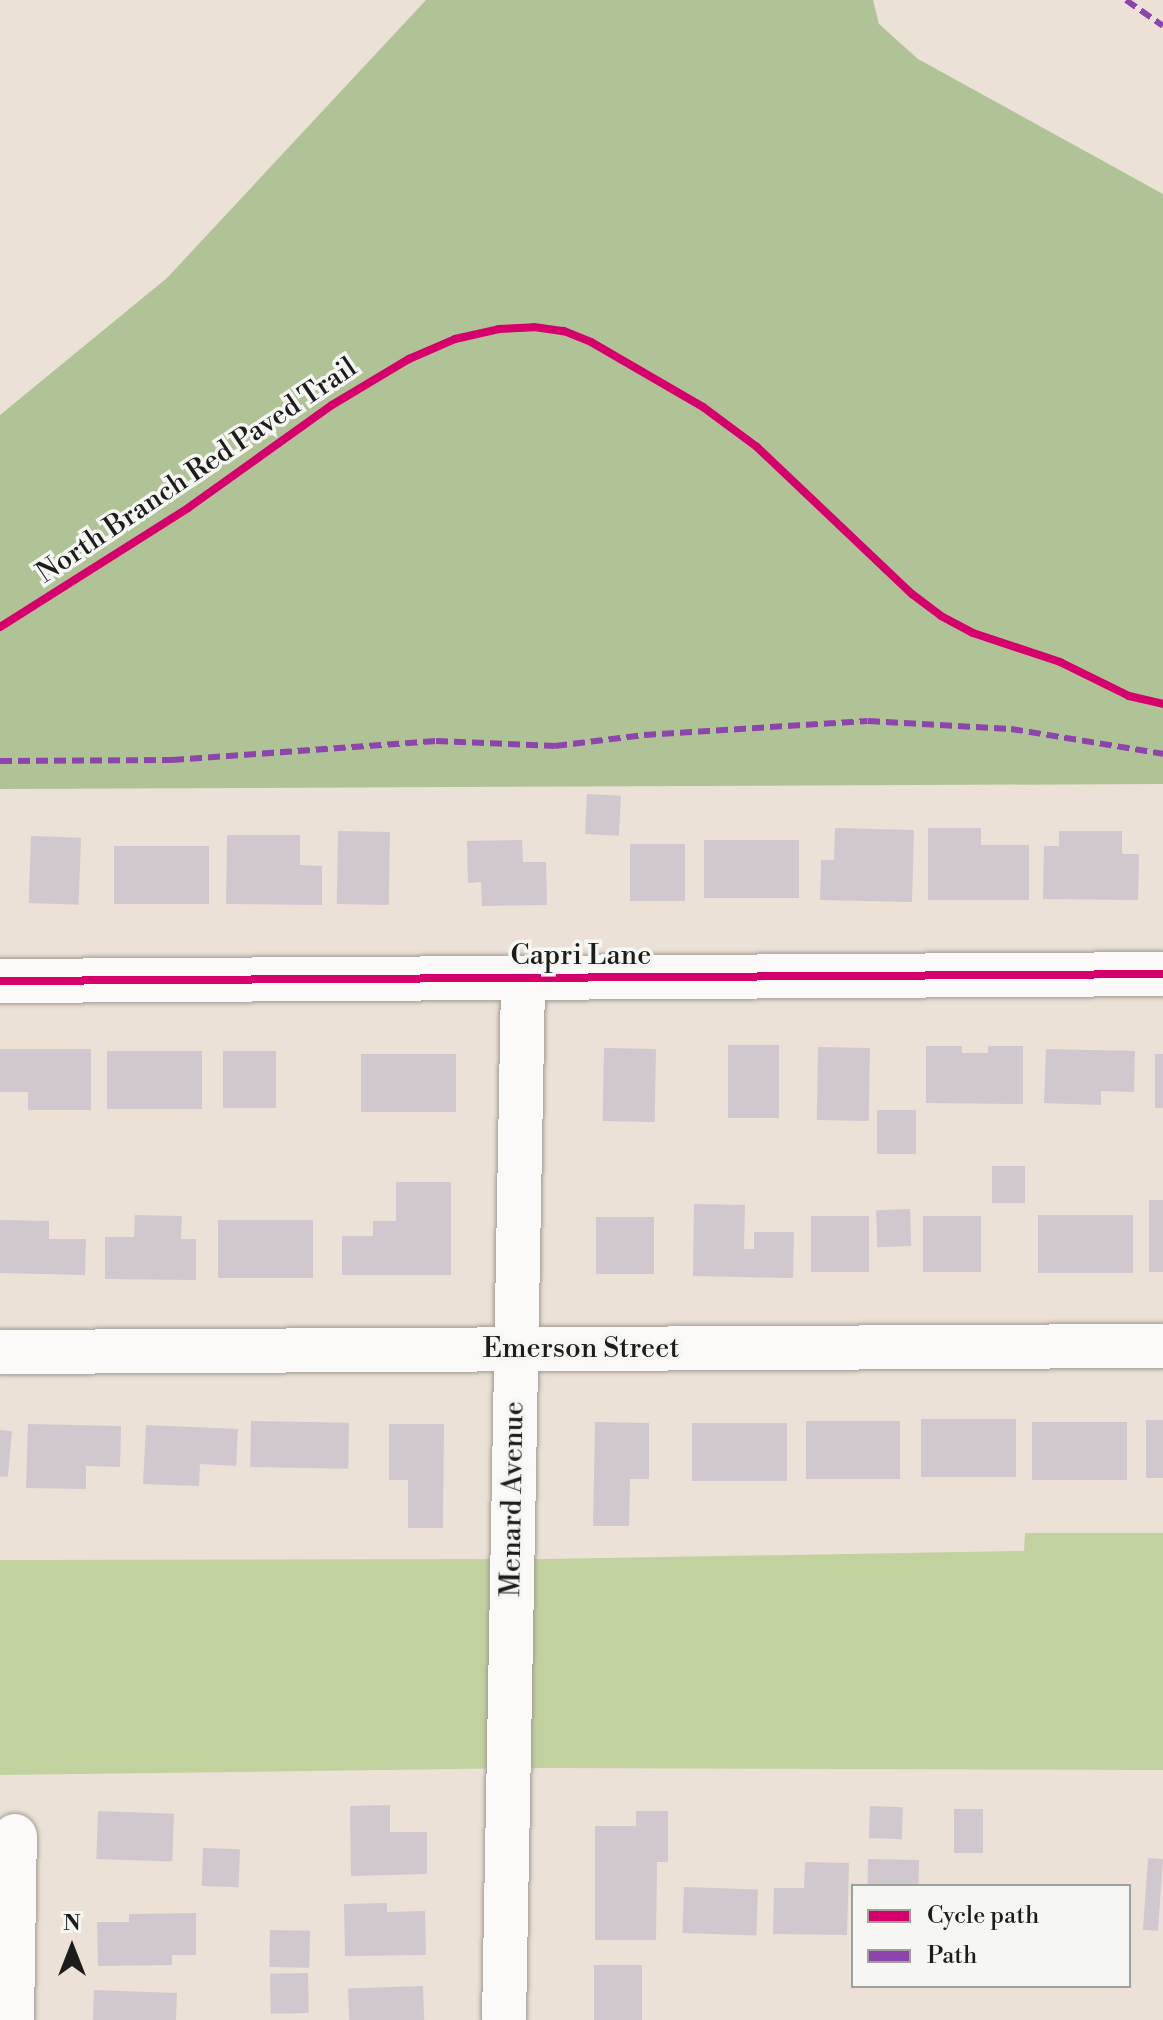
<!DOCTYPE html>
<html>
<head>
<meta charset="utf-8">
<style>
  body { margin:0 }
  #map { position:relative; width:1163px; height:2020px; overflow:hidden; background:#ece1d6; font-family:"Libre Bodoni",serif }
  div>[style] { position:absolute }
  .green>* { inset:0; background:#c2d29e }
  .forest>* { inset:0; background:#b0c397 }
  .building>* { inset:0; background:#d1c7ce; transform-origin:0 0 }
  .roads { filter:drop-shadow(0 0 2px #a19b95) drop-shadow(0 0 2px #a19b95) }
  .minor>* { height:44px; margin:-22px; padding:0 22px; transform-origin:22px; border-radius:22px; background:#fcfaf9 }
  .quiet>* { height:6px; margin-top:-3px; transform-origin:0; background:repeating-linear-gradient(90deg,#8e44ad 0 12px,transparent 0 18px) }
  .cycleway>* { height:8px; margin:-4px; padding:0 4px; transform-origin:4px; border-radius:4px; background:#d6006c }
  span { translate:-50% -50%; white-space:nowrap; text-align:center; line-height:1.15; -webkit-text-stroke:7px #f6f6f2; paint-order:stroke }
  .street-label { font-size:28px; color:#1c1c1c }
  .legend { position:absolute; left:851px; top:1884px; width:280px; height:104px; box-sizing:border-box; background:#f6f6f2; border:2px solid #9f9f9c; margin:0; padding:10px 14px; list-style:none; font-size:24px; color:#1c1c1c }
  .legend li { display:flex; align-items:center; gap:16px; height:40px }
  .legend b { width:40px; border:2px solid #9f9f9c }
  .north { position:absolute; left:32px; top:1908px; width:80px; height:80px; -webkit-text-stroke:6px #f6f6f2; paint-order:stroke; rotate:0deg; font-size:22px; font-weight:700; line-height:32px; text-align:center; color:#1c1c1c }
  .north::after { content:''; display:block; margin:auto; width:28px; height:36px; background:#1c1c1c; clip-path:polygon(50% 0,100% 100%,50% 72%,0 100%) }
</style>
</head>
<body>
<div id="map">
  <div class="green">
    <i style="clip-path:polygon(1025px 1533px,1163px 1533px,1163px 1770px,538px 1768px,0 1775px,0 1560px,545px 1559px,1024px 1551px)"></i>
  </div>
  <div class="forest">
    <i style="clip-path:polygon(426px 0,873px 0,879px 24px,918px 59px,1163px 194px,1163px 784px,0 789px,0 415px,167px 278px)"></i>
  </div>
  <div class="building">
    <i style="left:587px;top:794px;width:34px;height:40px;rotate:3deg"></i>
    <i style="clip-path:polygon(835px 828px,914px 830px,912px 902px,820px 900px,821px 860px,834px 860px)"></i>
    <i style="clip-path:polygon(928px 828px,981px 828px,981px 845px,1029px 845px,1029px 900px,928px 900px)"></i>
    <i style="left:338px;top:831px;width:52px;height:73px;rotate:1deg"></i>
    <i style="clip-path:polygon(1059px 831px,1122px 831px,1122px 854px,1139px 854px,1138px 900px,1043px 899px,1044px 846px,1059px 846px)"></i>
    <i style="clip-path:polygon(227px 835px,300px 835px,300px 865px,322px 866px,322px 905px,226px 904px)"></i>
    <i style="left:31px;top:836px;width:50px;height:67px;rotate:2deg"></i>
    <i style="clip-path:polygon(522px 840px,523px 862px,546px 862px,547px 905px,482px 906px,481px 882px,468px 883px,467px 841px)"></i>
    <i style="left:704px;top:840px;width:95px;height:58px"></i>
    <i style="left:630px;top:844px;width:55px;height:57px"></i>
    <i style="left:114px;top:846px;width:95px;height:58px"></i>
    <i style="left:728px;top:1045px;width:51px;height:73px"></i>
    <i style="clip-path:polygon(926px 1046px,962px 1046px,962px 1053px,988px 1053px,988px 1046px,1023px 1046px,1023px 1104px,926px 1103px)"></i>
    <i style="left:818px;top:1047px;width:52px;height:73px;rotate:1deg"></i>
    <i style="left:604px;top:1048px;width:52px;height:73px;rotate:1deg"></i>
    <i style="clip-path:polygon(0 1049px,91px 1049px,91px 1110px,28px 1110px,28px 1092px,0 1092px)"></i>
    <i style="clip-path:polygon(1046px 1049px,1135px 1051px,1134px 1092px,1101px 1091px,1101px 1105px,1044px 1103px)"></i>
    <i style="left:107px;top:1051px;width:95px;height:58px"></i>
    <i style="left:223px;top:1051px;width:53px;height:57px"></i>
    <i style="left:361px;top:1054px;width:95px;height:58px"></i>
    <i style="left:1155px;top:1054px;width:8px;height:54px"></i>
    <i style="left:877px;top:1110px;width:39px;height:44px"></i>
    <i style="left:992px;top:1166px;width:33px;height:37px"></i>
    <i style="clip-path:polygon(396px 1182px,451px 1182px,451px 1275px,342px 1275px,342px 1236px,373px 1236px,373px 1221px,396px 1221px)"></i>
    <i style="left:1149px;top:1200px;width:14px;height:72px"></i>
    <i style="clip-path:polygon(694px 1204px,745px 1205px,744px 1249px,754px 1249px,754px 1232px,794px 1232px,793px 1278px,693px 1276px)"></i>
    <i style="left:910px;top:1209px;width:37px;height:34px;rotate:88deg"></i>
    <i style="clip-path:polygon(135px 1215px,182px 1216px,181px 1239px,196px 1239px,196px 1280px,105px 1279px,105px 1237px,134px 1237px)"></i>
    <i style="left:1038px;top:1215px;width:95px;height:58px"></i>
    <i style="left:811px;top:1216px;width:58px;height:56px"></i>
    <i style="left:923px;top:1216px;width:58px;height:56px"></i>
    <i style="left:596px;top:1217px;width:58px;height:57px"></i>
    <i style="clip-path:polygon(0 1220px,49px 1221px,49px 1239px,86px 1239px,85px 1275px,0 1273px)"></i>
    <i style="left:218px;top:1220px;width:95px;height:58px"></i>
    <i style="left:921px;top:1419px;width:95px;height:58px"></i>
    <i style="left:1146px;top:1420px;width:17px;height:58px"></i>
    <i style="left:251px;top:1421px;width:98px;height:46px;rotate:1deg"></i>
    <i style="left:806px;top:1421px;width:94px;height:58px"></i>
    <i style="clip-path:polygon(595px 1422px,649px 1423px,649px 1479px,630px 1479px,629px 1526px,593px 1526px)"></i>
    <i style="left:1032px;top:1422px;width:95px;height:58px"></i>
    <i style="left:692px;top:1423px;width:95px;height:58px"></i>
    <i style="clip-path:polygon(28px 1424px,121px 1426px,120px 1467px,86px 1466px,86px 1489px,26px 1488px)"></i>
    <i style="clip-path:polygon(389px 1424px,444px 1424px,443px 1528px,408px 1528px,408px 1480px,389px 1480px)"></i>
    <i style="clip-path:polygon(146px 1425px,238px 1429px,236px 1466px,200px 1464px,199px 1486px,143px 1484px)"></i>
    <i style="left:0;top:1430px;width:12px;height:46px;rotate:5deg"></i>
    <i style="clip-path:polygon(390px 1805px,390px 1832px,427px 1832px,427px 1874px,351px 1876px,350px 1806px)"></i>
    <i style="left:870px;top:1806px;width:33px;height:32px;rotate:2deg"></i>
    <i style="left:954px;top:1809px;width:29px;height:44px"></i>
    <i style="left:98px;top:1811px;width:76px;height:48px;rotate:2deg"></i>
    <i style="clip-path:polygon(636px 1811px,668px 1811px,668px 1862px,657px 1862px,656px 1940px,595px 1940px,595px 1826px,636px 1826px)"></i>
    <i style="left:203px;top:1848px;width:37px;height:38px;rotate:2deg"></i>
    <i style="left:1148px;top:1858px;width:15px;height:72px;rotate:4deg"></i>
    <i style="left:868px;top:1859px;width:51px;height:27px;rotate:1deg"></i>
    <i style="clip-path:polygon(805px 1862px,849px 1863px,847px 1935px,773px 1934px,774px 1888px,804px 1888px)"></i>
    <i style="left:684px;top:1887px;width:74px;height:46px;rotate:2deg"></i>
    <i style="clip-path:polygon(387px 1903px,387px 1912px,425px 1911px,426px 1955px,345px 1956px,344px 1904px)"></i>
    <i style="clip-path:polygon(196px 1913px,196px 1955px,172px 1955px,172px 1965px,98px 1966px,97px 1922px,129px 1922px,129px 1914px)"></i>
    <i style="left:270px;top:1930px;width:40px;height:37px;rotate:1deg"></i>
    <i style="left:594px;top:1965px;width:48px;height:55px"></i>
    <i style="left:308px;top:1973px;width:40px;height:38px;rotate:89deg"></i>
    <i style="left:423px;top:1986px;width:34px;height:75px;rotate:88deg"></i>
    <i style="left:94px;top:1990px;width:83px;height:30px;rotate:2deg"></i>
  </div>
  <div class="roads">
    <div class="minor">
      <i style="left:0;top:981px;width:1163px;rotate:-0.34deg"></i>
      <i style="left:0;top:1352px;width:1163px;rotate:-0.3deg"></i>
      <i style="left:12px;top:2020px;width:184px;rotate:-89.1deg"></i>
      <i style="left:504px;top:2020px;width:1041px;rotate:-88.95deg"></i>
    </div>
  </div>
  <div class="quiet">
    <i style="left:1126px;top:0;width:45px;rotate:35.1deg"></i>
    <i style="left:0;top:761px;width:172px;rotate:-0.3deg"></i>
    <i style="left:172px;top:760px;width:265px;rotate:-4.1deg"></i>
    <i style="left:436px;top:741px;width:119px;rotate:2.4deg"></i>
    <i style="left:555px;top:746px;width:90px;rotate:-7deg"></i>
    <i style="left:644px;top:735px;width:224px;rotate:-3.6deg"></i>
    <i style="left:868px;top:721px;width:143px;rotate:3.2deg"></i>
    <i style="left:1011px;top:729px;width:154px;rotate:9.3deg"></i>
  </div>
  <div class="cycleway">
    <i style="left:0;top:627px;width:222px;rotate:-32.3deg"></i>
    <i style="left:188px;top:508px;width:177px;rotate:-35.6deg"></i>
    <i style="left:332px;top:405px;width:90px;rotate:-30.9deg"></i>
    <i style="left:409px;top:359px;width:50px;rotate:-23.5deg"></i>
    <i style="left:455px;top:339px;width:45px;rotate:-12.8deg"></i>
    <i style="left:499px;top:329px;width:35px;rotate:-3deg"></i>
    <i style="left:534px;top:327px;width:30px;rotate:8deg"></i>
    <i style="left:564px;top:331px;width:29px;rotate:22deg"></i>
    <i style="left:591px;top:342px;width:129px;rotate:30.1deg"></i>
    <i style="left:703px;top:407px;width:67px;rotate:36.5deg"></i>
    <i style="left:757px;top:447px;width:214px;rotate:43.5deg"></i>
    <i style="left:912px;top:594px;width:36px;rotate:37deg"></i>
    <i style="left:941px;top:616px;width:36px;rotate:28deg"></i>
    <i style="left:973px;top:633px;width:92px;rotate:18.4deg"></i>
    <i style="left:1060px;top:662px;width:77px;rotate:26.2deg"></i>
    <i style="left:1129px;top:696px;width:35px;rotate:13deg"></i>
    <i style="left:0;top:981px;width:1163px;rotate:-0.34deg"></i>
  </div>
  <div class="street-label">
    <span style="left:197px;top:471px;rotate:-34deg">North Branch Red Paved Trail</span>
    <span style="left:581px;top:956px">Capri Lane</span>
    <span style="left:581px;top:1349px">Emerson Street</span>
    <span style="left:513px;top:1499px;rotate:-89deg">Menard Avenue</span>
  </div>
  <ul class="legend">
  <li><b style="height:10px;background:#d6006c"></b>Cycle path</li>
  <li><b style="height:10px;background:#8e44ad"></b>Path</li>
  </ul>
  <div class="north">N</div>
</div>
</body>
</html>
